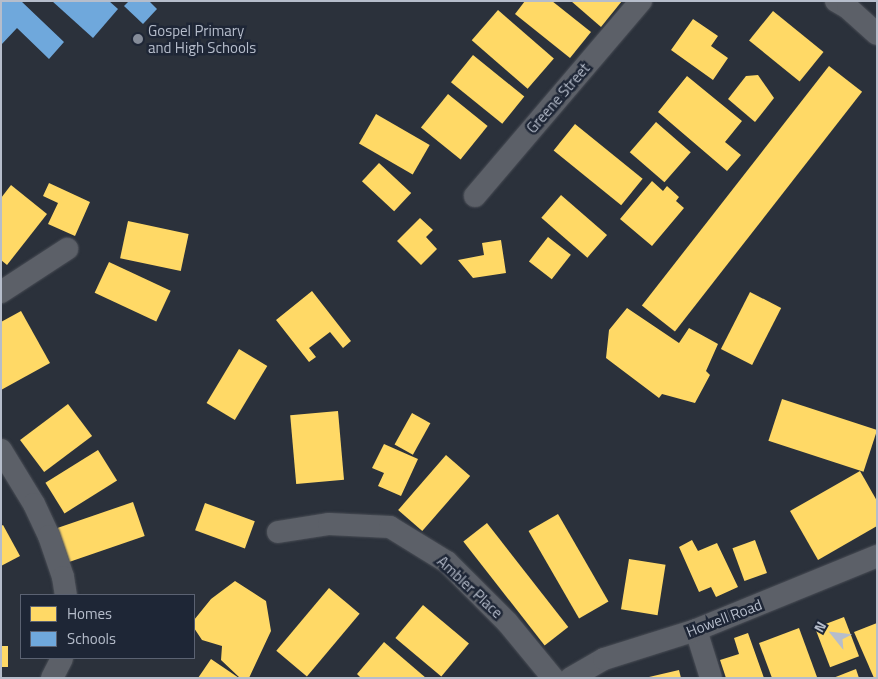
<!DOCTYPE html>
<html>
<head>
<meta charset="utf-8">
<style>
  body { margin:0 }
  #map { position:relative; width:878px; height:679px; overflow:hidden; background:#2b313b; font-family:"Titillium Web",sans-serif }
  div>[style] { position:absolute }
  .homes>* { inset:0; background:#ffd966; transform-origin:0 0 }
  .schools>* { inset:0; background:#6fa8dc }
  .roads { filter:drop-shadow(0 0 1px #494d55) drop-shadow(0 0 1px #494d55) }
  .street>* { height:22px; margin:-11px; padding:0 11px; transform-origin:11px; border-radius:11px; background:#5c6068 }
  .dots>* { width:14px; height:14px; translate:-50% -50%; box-sizing:border-box; border:2px solid #1e2636; border-radius:50% }
  span { translate:-50% -50%; white-space:nowrap; text-align:center; line-height:1.15; -webkit-text-stroke:5px #1e2636; paint-order:stroke }
  .poi-label { font-size:15px; color:#b6bdcb }
  .left { translate:0 -50%; text-align:left }
  .street-label { font-size:15px; color:#b6bdcb }
  .frame { position:absolute; inset:0; border:2px solid #b6bdcb; pointer-events:none }
  .legend { position:absolute; left:20px; top:594px; width:175px; height:65px; box-sizing:border-box; background:#1e2636; border:1px solid #5b6272; margin:0; padding:6px 9px; list-style:none; font-size:15px; color:#b6bdcb }
  .legend li { display:flex; align-items:center; gap:10px; height:25px }
  .legend b { width:25px; border:1px solid #5b6272 }
  .north { position:absolute; left:808px; top:609px; width:50px; height:50px; -webkit-text-stroke:4px #1e2636; paint-order:stroke; rotate:299deg; font-size:14px; font-weight:700; line-height:20px; text-align:center; color:#b6bdcb }
  .north::after { content:''; display:block; margin:auto; width:18px; height:22px; background:#b6bdcb; clip-path:polygon(50% 0,100% 100%,50% 72%,0 100%) }
</style>
</head>
<body>
<div id="map">
  <div class="homes">
    <i style="clip-path:polygon(525px 1px,552px 1px,591px 32px,570px 58px,515px 14px)"></i>
    <i style="clip-path:polygon(571px 1px,622px 1px,601px 27px)"></i>
    <i style="left:498px;top:10px;width:74px;height:40px;rotate:41deg"></i>
    <i style="left:773px;top:11px;width:65px;height:38px;rotate:39deg"></i>
    <i style="clip-path:polygon(693px 19px,718px 36px,711px 46px,728px 58px,713px 80px,671px 50px)"></i>
    <i style="left:473px;top:55px;width:66px;height:35px;rotate:39deg"></i>
    <i style="left:829px;top:66px;width:42px;height:304px;rotate:38deg"></i>
    <i style="clip-path:polygon(758px 75px,774px 98px,755px 122px,728px 99px,746px 76px)"></i>
    <i style="clip-path:polygon(687px 76px,742px 121px,725px 142px,741px 155px,727px 171px,658px 112px)"></i>
    <i style="left:448px;top:94px;width:51px;height:43px;rotate:39deg"></i>
    <i style="left:376px;top:114px;width:62px;height:34px;rotate:30deg"></i>
    <i style="left:656px;top:122px;width:46px;height:40px;rotate:41deg"></i>
    <i style="left:575px;top:124px;width:87px;height:34px;rotate:39deg"></i>
    <i style="left:379px;top:163px;width:44px;height:25px;rotate:43deg"></i>
    <i style="clip-path:polygon(652px 181px,663px 191px,667px 186px,679px 197px,676px 201px,684px 208px,652px 246px,620px 219px)"></i>
    <i style="clip-path:polygon(49px 183px,90px 202px,75px 236px,48px 224px,58px 203px,43px 196px)"></i>
    <i style="clip-path:polygon(11px 185px,47px 214px,7px 265px,1px 260px,1px 198px)"></i>
    <i style="left:561px;top:195px;width:61px;height:30px;rotate:41deg"></i>
    <i style="clip-path:polygon(420px 218px,433px 230px,426px 237px,437px 249px,421px 265px,397px 241px)"></i>
    <i style="left:128px;top:221px;width:62px;height:38px;rotate:12deg"></i>
    <i style="left:548px;top:237px;width:29px;height:31px;rotate:38deg"></i>
    <i style="clip-path:polygon(501px 240px,506px 273px,473px 278px,458px 260px,484px 255px,482px 243px)"></i>
    <i style="left:109px;top:262px;width:68px;height:34px;rotate:25deg"></i>
    <i style="clip-path:polygon(312px 291px,351px 341px,343px 348px,330px 332px,309px 348px,316px 357px,309px 362px,276px 320px)"></i>
    <i style="left:750px;top:292px;width:35px;height:64px;rotate:27deg"></i>
    <i style="clip-path:polygon(627px 308px,679px 343px,689px 328px,718px 344px,706px 371px,710px 375px,695px 403px,662px 394px,659px 398px,606px 358px,609px 330px)"></i>
    <i style="clip-path:polygon(21px 311px,50px 363px,1px 390px,1px 322px)"></i>
    <i style="left:239px;top:349px;width:33px;height:63px;rotate:31deg"></i>
    <i style="left:782px;top:399px;width:100px;height:44px;rotate:18deg"></i>
    <i style="left:68px;top:404px;width:40px;height:60px;rotate:53deg"></i>
    <i style="left:338px;top:411px;width:69px;height:48px;rotate:85deg"></i>
    <i style="left:412px;top:413px;width:21px;height:36px;rotate:29deg"></i>
    <i style="clip-path:polygon(384px 444px,418px 459px,401px 496px,378px 486px,384px 473px,372px 468px)"></i>
    <i style="left:98px;top:450px;width:36px;height:62px;rotate:58deg"></i>
    <i style="left:446px;top:455px;width:32px;height:73px;rotate:41deg"></i>
    <i style="clip-path:polygon(860px 471px,877px 501px,877px 526px,818px 560px,790px 511px)"></i>
    <i style="left:133px;top:502px;width:36px;height:80px;rotate:71deg"></i>
    <i style="left:205px;top:503px;width:53px;height:29px;rotate:20deg"></i>
    <i style="left:558px;top:514px;width:101px;height:34px;rotate:60deg"></i>
    <i style="left:487px;top:523px;width:132px;height:30px;rotate:52deg"></i>
    <i style="clip-path:polygon(3px 525px,20px 556px,1px 566px,1px 526px)"></i>
    <i style="clip-path:polygon(692px 540px,698px 551px,717px 543px,738px 587px,716px 597px,711px 587px,699px 592px,679px 547px)"></i>
    <i style="left:755px;top:540px;width:35px;height:24px;rotate:70deg"></i>
    <i style="left:629px;top:559px;width:37px;height:51px;rotate:9deg"></i>
    <i style="clip-path:polygon(235px 581px,266px 601px,271px 631px,249px 678px,240px 678px,221px 660px,222px 646px,202px 640px,194px 628px,194px 620px,211px 599px)"></i>
    <i style="left:329px;top:588px;width:40px;height:82px;rotate:40deg"></i>
    <i style="left:423px;top:605px;width:60px;height:43px;rotate:40deg"></i>
    <i style="left:844px;top:617px;width:42px;height:31px;rotate:69deg"></i>
    <i style="clip-path:polygon(877px 623px,877px 678px,874px 678px,854px 632px)"></i>
    <i style="clip-path:polygon(799px 628px,817px 677px,772px 678px,759px 643px)"></i>
    <i style="clip-path:polygon(748px 633px,764px 678px,726px 678px,720px 660px,739px 654px,734px 638px)"></i>
    <i style="clip-path:polygon(384px 642px,426px 678px,361px 678px,357px 674px)"></i>
    <i style="left:1px;top:646px;width:7px;height:21px"></i>
    <i style="clip-path:polygon(211px 659px,239px 678px,198px 678px)"></i>
    <i style="clip-path:polygon(856px 669px,859px 678px,833px 678px)"></i>
    <i style="clip-path:polygon(679px 670px,681px 678px,649px 678px,649px 677px)"></i>
  </div>
  <div class="schools">
    <i style="clip-path:polygon(1px 1px,21px 1px,64px 42px,49px 59px,17px 28px,1px 45px)"></i>
    <i style="clip-path:polygon(52px 1px,109px 1px,118px 9px,93px 38px)"></i>
    <i style="clip-path:polygon(129px 1px,149px 1px,157px 9px,143px 24px,124px 6px)"></i>
  </div>
  <div class="roads">
    <div class="street">
      <i style="left:836px;top:1px;width:14px;rotate:30deg"></i>
      <i style="left:848px;top:8px;width:39px;rotate:42deg"></i>
      <i style="left:475px;top:196px;width:256px;rotate:-49.6deg"></i>
      <i style="left:1px;top:292px;width:79px;rotate:-33.1deg"></i>
      <i style="left:1px;top:450px;width:63px;rotate:58.6deg"></i>
      <i style="left:34px;top:504px;width:35px;rotate:65deg"></i>
      <i style="left:49px;top:536px;width:43px;rotate:71.1deg"></i>
      <i style="left:63px;top:577px;width:18px;rotate:81deg"></i>
      <i style="left:278px;top:532px;width:52px;rotate:-8.9deg"></i>
      <i style="left:329px;top:524px;width:61px;rotate:2.8deg"></i>
      <i style="left:390px;top:527px;width:67px;rotate:31.6deg"></i>
      <i style="left:447px;top:562px;width:85px;rotate:45deg"></i>
      <i style="left:507px;top:622px;width:72px;rotate:50.6deg"></i>
      <i style="left:696px;top:630px;width:50px;rotate:72.6deg"></i>
      <i style="left:52px;top:678px;width:22px;rotate:-63deg"></i>
      <i style="left:571px;top:678px;width:38px;rotate:-30deg"></i>
      <i style="left:604px;top:659px;width:96px;rotate:-17.5deg"></i>
      <i style="left:696px;top:630px;width:196px;rotate:-22.2deg"></i>
    </div>
  </div>
  <div class="dots">
    <i style="left:138px;top:39px;background:#858c99"></i>
  </div>
  <div class="poi-label">
    <span class="left" style="left:148px;top:39px">Gospel Primary<br>and High Schools</span>
  </div>
  <div class="street-label">
    <span style="left:558px;top:98px;rotate:-49deg">Greene Street</span>
    <span style="left:470px;top:587px;rotate:43deg">Ambler Place</span>
    <span style="left:724px;top:618px;rotate:-21deg">Howell Road</span>
  </div>
  <div class="frame"></div>
  <ul class="legend">
  <li><b style="height:14px;background:#ffd966"></b>Homes</li>
  <li><b style="height:14px;background:#6fa8dc"></b>Schools</li>
  </ul>
  <div class="north">N</div>
</div>
</body>
</html>
